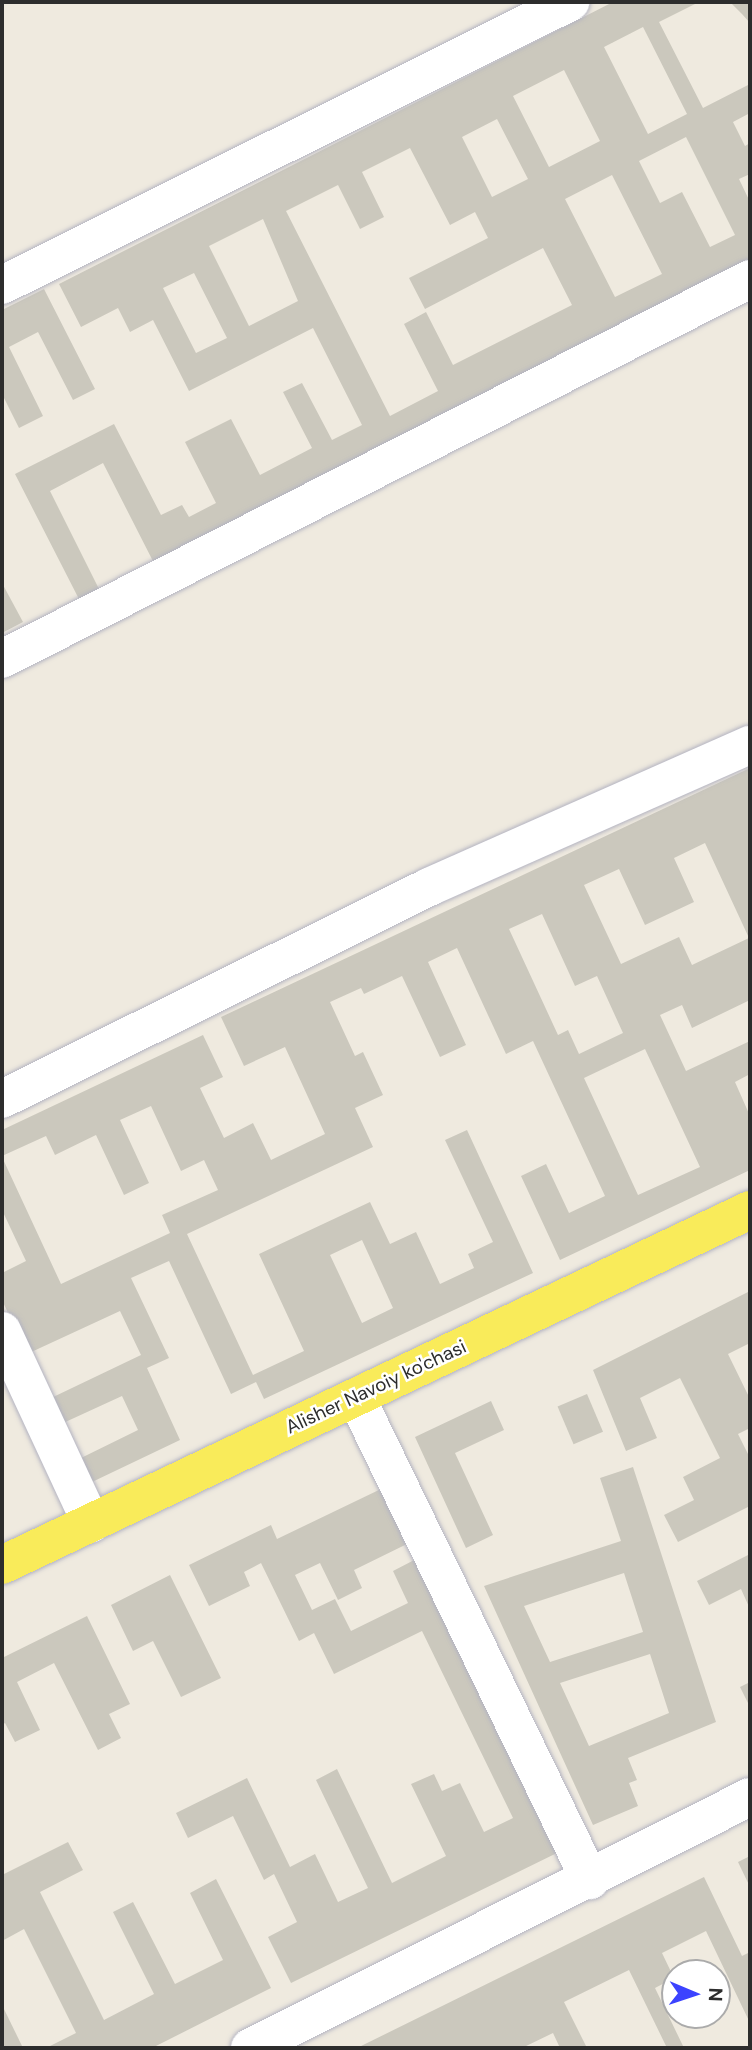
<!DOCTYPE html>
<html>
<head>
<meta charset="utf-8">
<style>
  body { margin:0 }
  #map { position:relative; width:752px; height:2050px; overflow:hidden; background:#efeadf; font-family:"DM Sans",sans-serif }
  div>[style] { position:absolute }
  .building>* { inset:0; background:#cbc8bd; transform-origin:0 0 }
  .roads { filter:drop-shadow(0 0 2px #b3b3c1) drop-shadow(0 0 2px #b3b3c1) }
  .minor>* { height:38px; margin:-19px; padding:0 19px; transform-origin:19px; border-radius:19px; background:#fff }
  .major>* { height:38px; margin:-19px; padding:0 19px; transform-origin:19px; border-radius:19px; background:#f9eb5a }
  span { translate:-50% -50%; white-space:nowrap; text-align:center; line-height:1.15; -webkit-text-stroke:5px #fff; paint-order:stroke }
  .street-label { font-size:19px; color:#2d2d2d }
  .frame { position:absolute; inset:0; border:4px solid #2d2d2d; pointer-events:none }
  .north { position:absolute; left:661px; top:1959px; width:70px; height:70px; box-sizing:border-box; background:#fff; border:2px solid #ababab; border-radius:50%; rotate:92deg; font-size:19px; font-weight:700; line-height:28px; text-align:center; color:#2d2d2d }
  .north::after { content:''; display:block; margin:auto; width:24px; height:32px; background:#3c43ff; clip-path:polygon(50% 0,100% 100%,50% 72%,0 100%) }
</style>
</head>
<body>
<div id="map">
  <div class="building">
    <i style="clip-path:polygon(evenodd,613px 2px,699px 2px,659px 22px,703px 108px,750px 84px,750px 113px,733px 122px,745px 146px,750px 143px,750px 174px,739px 179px,750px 202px,750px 269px,158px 571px,103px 463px,50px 491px,101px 593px,81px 603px,15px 474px,114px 424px,161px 515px,182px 505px,189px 517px,216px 503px,185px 442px,231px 419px,260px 475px,312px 448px,283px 392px,302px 383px,332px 440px,362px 425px,313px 328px,189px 391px,153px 320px,130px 332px,118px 308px,81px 327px,59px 284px,613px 2px,643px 27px,687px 114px,648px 134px,604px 47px,643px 27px,613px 2px,564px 70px,600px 141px,549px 167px,513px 96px,564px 70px,613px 2px,497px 119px,528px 179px,492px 197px,462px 137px,497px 119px,613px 2px,686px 137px,735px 235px,710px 247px,682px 192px,660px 203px,639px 161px,686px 137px,613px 2px,410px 148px,450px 225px,475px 212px,488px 238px,409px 278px,425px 309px,543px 248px,572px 305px,453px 365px,426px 312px,404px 324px,438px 391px,390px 416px,286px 211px,338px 185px,360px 229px,384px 217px,362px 172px,410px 148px,613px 2px,612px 175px,662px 274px,615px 297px,565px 199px,612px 175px,613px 2px,263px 219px,298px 301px,249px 326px,209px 246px,263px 219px,613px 2px,194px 273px,227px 338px,196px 353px,163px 288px,194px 273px)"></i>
    <i style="clip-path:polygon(730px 2px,750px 2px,750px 23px,742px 14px)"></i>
    <i style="clip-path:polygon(44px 289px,95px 389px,73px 400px,38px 332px,9px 347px,43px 416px,19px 428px,2px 394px,2px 310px)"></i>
    <i style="clip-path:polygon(2px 583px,23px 622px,2px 633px)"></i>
    <i style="clip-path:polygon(evenodd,750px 768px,750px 1000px,692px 1028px,682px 1005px,660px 1015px,686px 1071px,750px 1041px,750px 1074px,735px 1082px,750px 1116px,750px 1170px,560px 1260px,521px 1176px,546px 1164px,569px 1213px,605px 1196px,533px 1041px,506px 1054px,457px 948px,428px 962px,466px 1045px,440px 1057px,402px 976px,364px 994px,361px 988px,330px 1002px,355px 1056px,363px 1052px,383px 1095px,355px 1108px,373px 1147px,187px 1234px,253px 1375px,304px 1351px,259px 1254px,370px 1202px,390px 1244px,416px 1232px,440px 1284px,474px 1268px,468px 1254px,493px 1242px,445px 1140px,467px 1130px,533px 1273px,264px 1399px,256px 1382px,231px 1394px,169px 1261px,131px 1278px,169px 1358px,147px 1368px,180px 1440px,92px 1482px,81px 1458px,138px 1430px,122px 1396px,61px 1424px,49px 1399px,141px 1355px,120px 1311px,27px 1354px,2px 1300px,2px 1273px,26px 1261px,2px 1210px,2px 1157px,61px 1284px,170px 1233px,162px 1215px,218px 1190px,204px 1160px,181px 1171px,151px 1106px,120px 1120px,149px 1183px,124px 1195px,96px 1135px,55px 1155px,46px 1136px,2px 1156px,2px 1130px,203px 1035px,223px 1077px,200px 1088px,224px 1138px,253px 1123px,271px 1160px,325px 1134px,285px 1047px,244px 1066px,221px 1017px,750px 768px,705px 843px,749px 938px,692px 965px,679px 937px,621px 964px,584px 885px,619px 869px,645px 925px,694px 902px,674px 858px,705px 843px,750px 768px,542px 914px,575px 986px,597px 976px,623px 1033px,579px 1054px,568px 1030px,558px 1035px,509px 929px,542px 914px,750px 768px,645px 1049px,700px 1167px,638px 1195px,584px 1078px,645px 1049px,750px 768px,362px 1240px,393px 1308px,362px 1323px,330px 1255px,362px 1240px)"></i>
    <i style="clip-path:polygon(750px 1291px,750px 1343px,728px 1354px,750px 1399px,750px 1428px,738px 1434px,750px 1458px,750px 1506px,678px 1542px,664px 1515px,694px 1500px,683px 1477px,720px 1458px,680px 1378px,640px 1398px,657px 1438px,626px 1451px,593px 1370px)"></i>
    <i style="left:587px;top:1394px;width:41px;height:32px;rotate:67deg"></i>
    <i style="clip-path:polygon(491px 1401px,504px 1430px,455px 1453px,493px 1535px,466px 1548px,415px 1437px)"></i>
    <i style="clip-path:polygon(evenodd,633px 1467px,716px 1722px,628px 1758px,637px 1780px,629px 1783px,638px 1806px,593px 1825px,484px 1586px,621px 1541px,600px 1478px,633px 1467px,624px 1573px,643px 1632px,550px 1662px,524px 1606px,624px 1573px,633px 1467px,650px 1654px,669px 1713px,589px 1746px,560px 1683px,650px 1654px)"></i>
    <i style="clip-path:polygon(383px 1488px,409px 1543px,354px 1570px,362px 1588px,338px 1600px,320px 1563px,295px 1575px,312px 1610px,335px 1599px,351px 1631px,408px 1603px,393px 1571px,420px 1557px,563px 1850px,291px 1983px,268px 1937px,297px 1922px,274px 1874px,264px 1880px,233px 1816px,188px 1838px,176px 1813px,247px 1778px,290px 1867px,315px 1854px,338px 1902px,368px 1888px,316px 1780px,337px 1769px,392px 1883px,446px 1856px,411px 1784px,434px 1774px,442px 1791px,460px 1783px,484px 1832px,513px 1818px,422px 1631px,334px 1674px,314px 1633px,299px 1641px,261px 1563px,244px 1572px,250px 1586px,209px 1606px,189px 1565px,271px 1525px,277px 1539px)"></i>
    <i style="clip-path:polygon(750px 1554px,750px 1609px,741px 1589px,709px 1605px,697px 1581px)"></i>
    <i style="clip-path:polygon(170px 1575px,221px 1678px,181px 1697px,153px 1641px,133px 1651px,111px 1605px)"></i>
    <i style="clip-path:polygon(87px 1616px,130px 1704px,109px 1714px,121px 1738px,98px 1750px,54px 1663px,17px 1682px,40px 1730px,15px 1742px,5px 1723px,2px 1725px,2px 1658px)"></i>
    <i style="clip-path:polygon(750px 1682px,750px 1707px,740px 1687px)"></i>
    <i style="clip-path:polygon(68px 1842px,83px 1870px,40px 1892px,104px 2020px,154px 1994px,113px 1912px,133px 1902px,175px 1984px,223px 1960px,190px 1893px,216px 1879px,271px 1988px,152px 2048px,46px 2048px,76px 2033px,24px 1929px,2px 1941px,2px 1875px)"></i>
    <i style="clip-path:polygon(750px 1856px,750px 1887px,738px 1862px)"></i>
    <i style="clip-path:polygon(704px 1877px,742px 1956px,750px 1952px,750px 2023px,706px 1931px,662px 1953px,674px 1978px,655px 1988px,684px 2048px,667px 2048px,629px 1970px,564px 2002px,587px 2048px,560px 2048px,553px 2033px,522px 2048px,357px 2048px)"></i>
    <i style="clip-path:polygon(2px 2005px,23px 2048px,2px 2048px)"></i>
  </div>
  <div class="roads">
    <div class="minor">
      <i style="left:2px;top:285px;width:635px;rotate:-26.48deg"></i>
      <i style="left:2px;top:659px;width:839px;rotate:-26.93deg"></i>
      <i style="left:2px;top:1099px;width:477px;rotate:-26.4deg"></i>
      <i style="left:429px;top:887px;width:351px;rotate:-23.9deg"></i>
      <i style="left:2px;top:1331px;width:212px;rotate:65.1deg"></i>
      <i style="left:356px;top:1397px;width:537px;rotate:64.15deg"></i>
      <i style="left:250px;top:2048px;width:559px;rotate:-26.66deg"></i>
    </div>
    <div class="major">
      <i style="left:2px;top:1565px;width:828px;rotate:-25.39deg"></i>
    </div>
  </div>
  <div class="street-label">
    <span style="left:376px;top:1387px;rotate:-25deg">Alisher Navoiy ko'chasi</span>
  </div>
  <div class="frame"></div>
  <div class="north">N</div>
</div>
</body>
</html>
